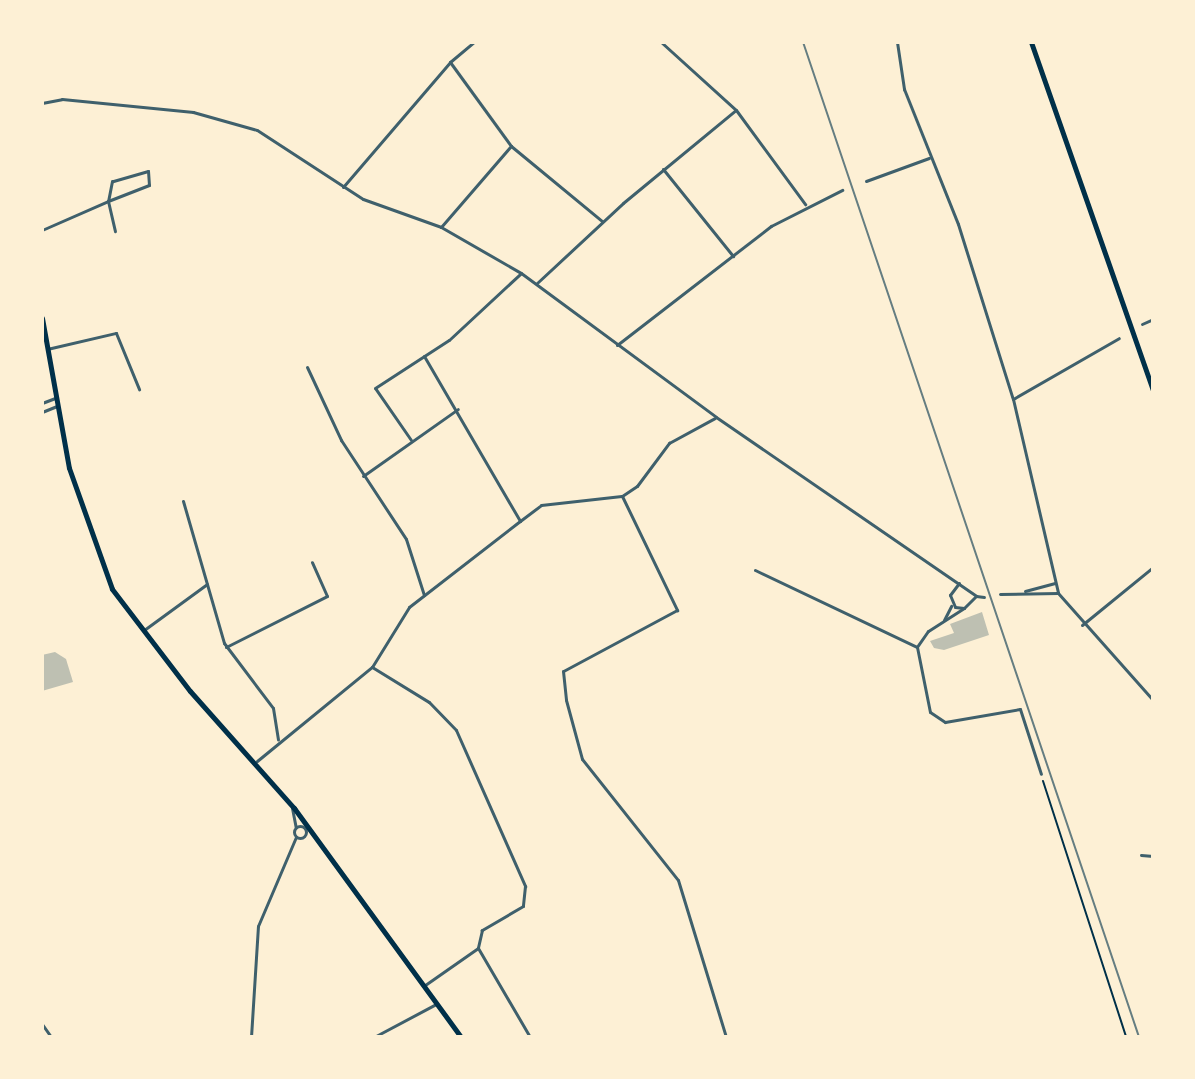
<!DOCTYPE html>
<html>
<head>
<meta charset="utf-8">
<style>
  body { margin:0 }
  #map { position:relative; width:1195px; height:1079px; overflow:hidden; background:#fdf0d5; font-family:Commissioner,sans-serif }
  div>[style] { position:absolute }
  .building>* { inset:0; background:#bec0b2 }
  .path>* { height:2px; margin:-1px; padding:0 1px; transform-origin:1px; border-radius:1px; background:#003049 }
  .minor>* { height:3px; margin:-1.5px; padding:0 1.5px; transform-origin:1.5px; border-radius:1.5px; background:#3f606c }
  .minor>.ring { margin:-1.5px; padding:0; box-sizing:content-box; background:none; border:3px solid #3f606c; border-radius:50% }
  .secondary>* { height:5px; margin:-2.5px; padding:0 2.5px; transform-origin:2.5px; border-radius:2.5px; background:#003049 }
  .primary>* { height:5px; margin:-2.5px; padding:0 2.5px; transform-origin:2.5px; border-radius:2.5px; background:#003049 }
  .rail>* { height:2px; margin:-1px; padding:0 1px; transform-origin:1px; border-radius:1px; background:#657d81 }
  span { translate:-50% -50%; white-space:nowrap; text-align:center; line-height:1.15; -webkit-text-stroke:6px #fdf0d5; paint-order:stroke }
  .frame { position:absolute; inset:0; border:44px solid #fdf0d5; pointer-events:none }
</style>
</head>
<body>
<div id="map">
  <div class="building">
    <i style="clip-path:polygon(982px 612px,989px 635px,944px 650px,934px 648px,930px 641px,954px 633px,950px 624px)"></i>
    <i style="clip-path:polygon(55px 652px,66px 659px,73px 682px,42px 691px,42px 655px)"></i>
  </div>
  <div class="path">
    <i style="left:1043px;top:781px;width:269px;rotate:72deg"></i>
  </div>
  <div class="minor">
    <i style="left:661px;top:42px;width:101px;rotate:42.2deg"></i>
    <i style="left:736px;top:110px;width:117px;rotate:53.7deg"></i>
    <i style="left:897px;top:42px;width:48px;rotate:81.5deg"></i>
    <i style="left:904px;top:89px;width:145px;rotate:68.2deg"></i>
    <i style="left:958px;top:224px;width:183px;rotate:72.6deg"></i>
    <i style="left:1013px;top:399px;width:199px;rotate:76.9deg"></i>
    <i style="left:1058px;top:593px;width:143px;rotate:48.4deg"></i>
    <i style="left:450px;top:62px;width:104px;rotate:54deg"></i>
    <i style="left:511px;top:146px;width:118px;rotate:39.5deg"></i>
    <i style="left:42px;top:103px;width:20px;rotate:-11deg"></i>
    <i style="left:62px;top:99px;width:132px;rotate:5.7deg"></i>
    <i style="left:193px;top:112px;width:66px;rotate:15.7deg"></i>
    <i style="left:257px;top:130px;width:126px;rotate:33.1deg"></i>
    <i style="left:363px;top:199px;width:83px;rotate:19.7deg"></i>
    <i style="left:441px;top:227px;width:92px;rotate:29.9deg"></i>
    <i style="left:521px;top:273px;width:242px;rotate:36.4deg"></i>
    <i style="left:716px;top:417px;width:316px;rotate:34.5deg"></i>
    <i style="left:976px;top:596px;width:8px;rotate:7deg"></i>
    <i style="left:663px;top:169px;width:112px;rotate:51.2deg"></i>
    <i style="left:866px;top:181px;width:67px;rotate:-20.1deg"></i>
    <i style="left:343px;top:187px;width:165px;rotate:-49.4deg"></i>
    <i style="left:450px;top:62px;width:31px;rotate:-40deg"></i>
    <i style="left:441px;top:227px;width:107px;rotate:-49.2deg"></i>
    <i style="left:42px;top:230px;width:72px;rotate:-23.7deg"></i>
    <i style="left:108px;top:201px;width:44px;rotate:-21.3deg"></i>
    <i style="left:149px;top:185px;width:14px;rotate:-94deg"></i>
    <i style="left:148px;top:171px;width:37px;rotate:164deg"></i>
    <i style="left:112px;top:181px;width:20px;rotate:101deg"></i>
    <i style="left:108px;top:201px;width:31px;rotate:77deg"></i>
    <i style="left:537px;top:283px;width:117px;rotate:-42.9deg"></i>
    <i style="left:623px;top:203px;width:146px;rotate:-39.5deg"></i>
    <i style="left:1142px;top:324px;width:12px;rotate:-24deg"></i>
    <i style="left:617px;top:345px;width:195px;rotate:-37.7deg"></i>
    <i style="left:771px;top:226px;width:80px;rotate:-26.9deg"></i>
    <i style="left:47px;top:349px;width:71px;rotate:-13.1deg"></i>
    <i style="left:116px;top:333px;width:61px;rotate:67.7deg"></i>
    <i style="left:424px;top:356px;width:191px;rotate:59.8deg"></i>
    <i style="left:307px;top:367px;width:81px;rotate:65deg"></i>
    <i style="left:341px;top:440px;width:118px;rotate:56.7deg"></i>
    <i style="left:406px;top:539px;width:59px;rotate:72.2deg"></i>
    <i style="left:1013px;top:399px;width:122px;rotate:-29.9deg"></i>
    <i style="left:42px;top:403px;width:14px;rotate:-21deg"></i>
    <i style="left:42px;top:412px;width:16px;rotate:-22deg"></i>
    <i style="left:411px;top:440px;width:63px;rotate:-124.7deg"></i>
    <i style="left:375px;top:388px;width:88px;rotate:-33deg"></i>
    <i style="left:449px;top:340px;width:98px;rotate:-42.9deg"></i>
    <i style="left:363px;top:476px;width:116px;rotate:-35.2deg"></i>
    <i style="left:622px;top:496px;width:127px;rotate:64.2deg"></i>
    <i style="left:677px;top:610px;width:129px;rotate:151.8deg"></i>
    <i style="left:563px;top:671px;width:29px;rotate:84deg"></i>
    <i style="left:566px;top:700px;width:61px;rotate:74.8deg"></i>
    <i style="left:582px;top:759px;width:154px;rotate:51.6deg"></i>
    <i style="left:678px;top:880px;width:164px;rotate:73deg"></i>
    <i style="left:183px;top:501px;width:148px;rotate:73.9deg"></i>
    <i style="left:224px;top:643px;width:81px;rotate:53deg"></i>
    <i style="left:273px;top:708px;width:32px;rotate:81deg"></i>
    <i style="left:755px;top:570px;width:179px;rotate:25.4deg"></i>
    <i style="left:959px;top:583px;width:15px;rotate:127deg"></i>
    <i style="left:950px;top:595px;width:13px;rotate:67deg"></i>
    <i style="left:955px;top:607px;width:9px;rotate:6deg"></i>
    <i style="left:964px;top:608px;width:17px;rotate:-45deg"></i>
    <i style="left:1025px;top:591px;width:31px;rotate:-15deg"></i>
    <i style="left:1000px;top:594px;width:58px;rotate:-1deg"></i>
    <i style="left:964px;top:608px;width:43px;rotate:147.4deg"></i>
    <i style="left:928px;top:631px;width:19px;rotate:125deg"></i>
    <i style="left:917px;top:647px;width:66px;rotate:78.7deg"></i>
    <i style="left:930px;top:712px;width:18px;rotate:34deg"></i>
    <i style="left:945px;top:722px;width:76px;rotate:-9.8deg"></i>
    <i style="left:1020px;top:709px;width:68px;rotate:72.1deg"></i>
    <i style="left:944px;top:620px;width:16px;rotate:-63deg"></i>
    <i style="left:1082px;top:625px;width:92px;rotate:-39.2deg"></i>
    <i style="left:144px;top:630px;width:78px;rotate:-36.1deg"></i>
    <i style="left:226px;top:647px;width:113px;rotate:-26.8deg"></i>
    <i style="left:327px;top:596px;width:37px;rotate:-114deg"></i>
    <i style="left:372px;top:667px;width:67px;rotate:31.6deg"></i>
    <i style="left:429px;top:702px;width:39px;rotate:46deg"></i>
    <i style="left:456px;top:730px;width:171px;rotate:66.1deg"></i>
    <i style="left:525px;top:886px;width:20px;rotate:96deg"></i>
    <i style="left:523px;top:906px;width:48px;rotate:149.7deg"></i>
    <i style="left:482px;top:930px;width:18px;rotate:103deg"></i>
    <i style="left:478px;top:948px;width:65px;rotate:145.1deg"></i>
    <i style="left:257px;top:761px;width:149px;rotate:-39.3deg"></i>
    <i style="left:372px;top:667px;width:70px;rotate:-58.3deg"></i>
    <i style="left:409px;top:607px;width:140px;rotate:-37.8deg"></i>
    <i style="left:520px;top:521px;width:26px;rotate:-37deg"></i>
    <i style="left:541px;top:505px;width:81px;rotate:-6.3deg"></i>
    <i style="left:622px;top:496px;width:18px;rotate:-34deg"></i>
    <i style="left:637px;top:486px;width:54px;rotate:-53.3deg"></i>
    <i style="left:669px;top:443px;width:52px;rotate:-28.5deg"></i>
    <i style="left:292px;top:808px;width:20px;rotate:79deg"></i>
    <i class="ring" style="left:294px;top:826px;width:9px;height:9px"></i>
    <i style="left:1141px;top:855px;width:12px;rotate:5deg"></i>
    <i style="left:478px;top:948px;width:103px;rotate:59.7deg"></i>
    <i style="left:42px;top:1024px;width:16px;rotate:55deg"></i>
    <i style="left:251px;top:1037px;width:111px;rotate:-86.4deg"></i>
    <i style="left:258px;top:926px;width:97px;rotate:-66.9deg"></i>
    <i style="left:374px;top:1037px;width:70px;rotate:-28deg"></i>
  </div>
  <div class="secondary">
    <i style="left:42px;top:318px;width:152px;rotate:79.8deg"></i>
    <i style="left:69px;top:468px;width:128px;rotate:70.4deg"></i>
    <i style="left:112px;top:589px;width:128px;rotate:52.6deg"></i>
    <i style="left:190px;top:691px;width:157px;rotate:48.4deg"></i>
    <i style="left:294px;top:808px;width:283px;rotate:53.9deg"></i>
  </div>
  <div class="primary">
    <i style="left:1031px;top:42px;width:370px;rotate:70.7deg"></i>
  </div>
  <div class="rail">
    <i style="left:803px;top:42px;width:1050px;rotate:71.34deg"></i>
  </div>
  <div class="frame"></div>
</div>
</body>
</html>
